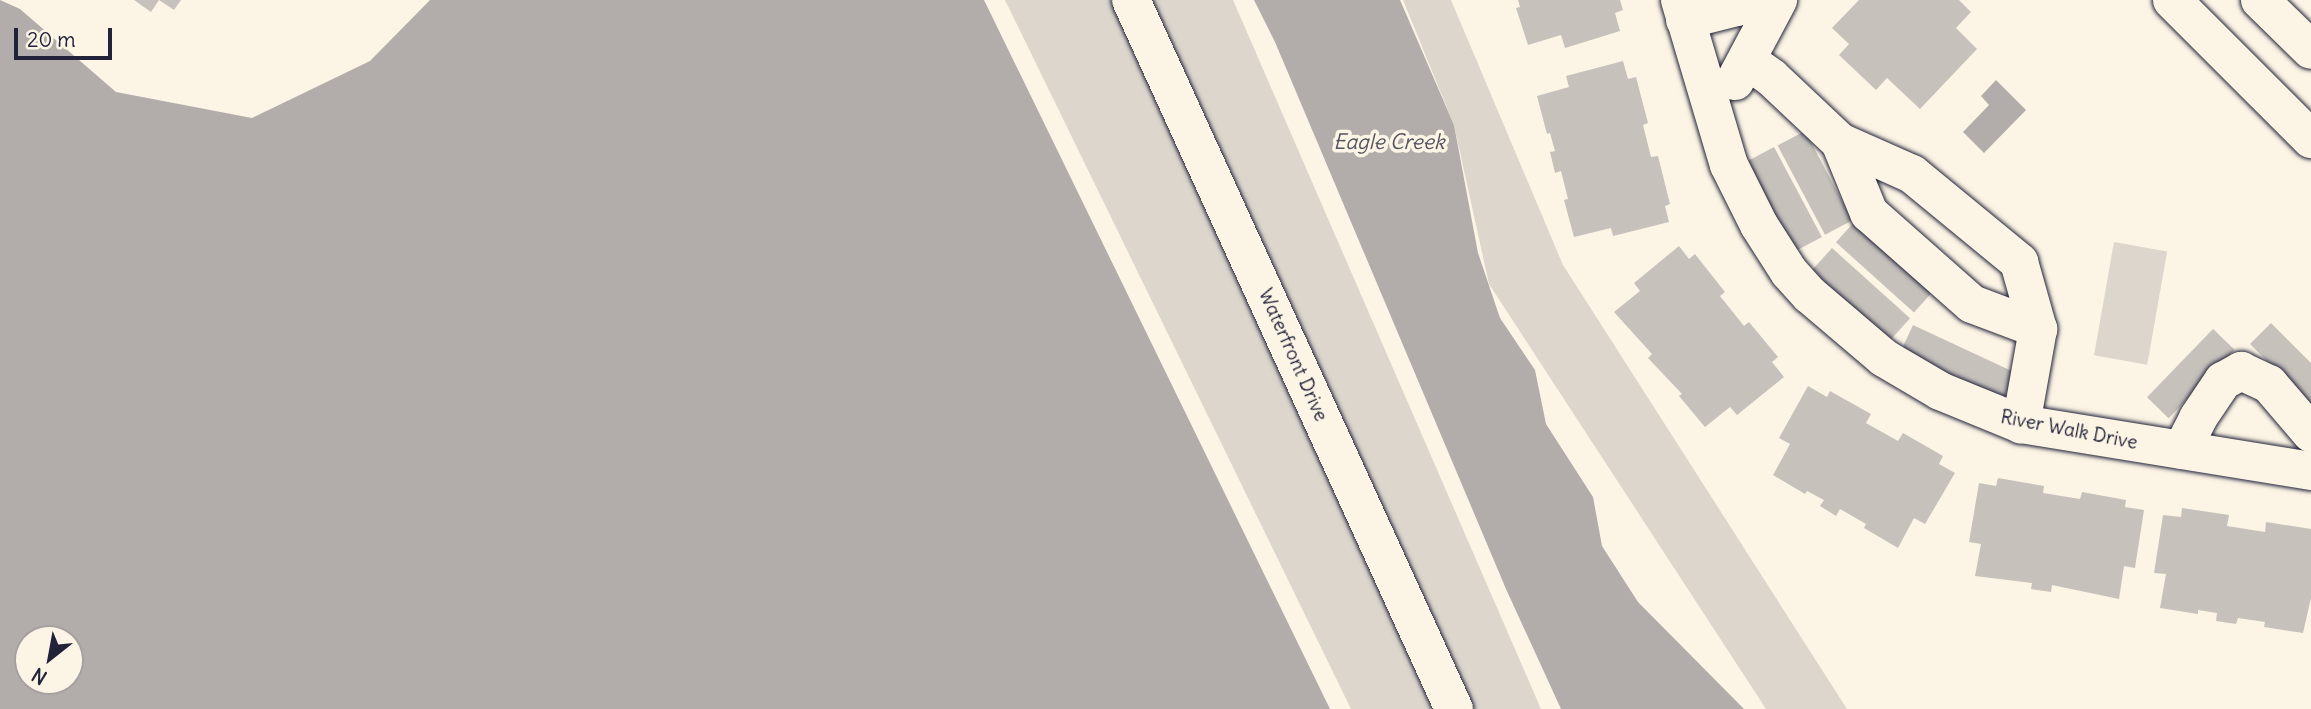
<!DOCTYPE html>
<html>
<head>
<meta charset="utf-8">
<style>
  body { margin:0 }
  #map { position:relative; width:2311px; height:709px; overflow:hidden; background:#fcf5e5; font-family:Delius,sans-serif }
  div>[style] { position:absolute }
  .green>* { inset:0; background:#dcd6cc; transform-origin:0 0 }
  .water>* { inset:0; background:#b2adab }
  .building>* { inset:0; background:#c6c1bb; transform-origin:0 0 }
  .roads { filter:drop-shadow(0 0 2px #22223b) drop-shadow(0 0 2px #22223b) }
  .minor>* { height:38px; margin:-19px; padding:0 19px; transform-origin:19px; border-radius:19px; background:#fcf5e5 }
  .major>* { height:38px; margin:-19px; padding:0 19px; transform-origin:19px; border-radius:19px; background:#fcf5e5 }
  span { translate:-50% -50%; white-space:nowrap; text-align:center; line-height:1.15; -webkit-text-stroke:7px #fcf5e5; paint-order:stroke }
  .street-label { font-size:19px; color:#22223b }
  .water-label { font-size:21px; color:#545362; font-style:italic }
  .north { position:absolute; left:14px; top:625px; width:70px; height:70px; box-sizing:border-box; background:#fcf5e5; border:2px solid #a5a1a1; border-radius:50%; rotate:211deg; font-size:19px; font-weight:700; line-height:28px; text-align:center; color:#22223b }
  .north::after { content:''; display:block; margin:auto; width:24px; height:32px; background:#22223b; clip-path:polygon(50% 0,100% 100%,50% 72%,0 100%) }
  .scale { position:absolute; left:14px; top:28px; width:98px; height:32px; box-sizing:border-box; border:4px solid #22223b; border-top:0; padding-left:9px; font-size:21px; line-height:24px; white-space:nowrap; color:#22223b; -webkit-text-stroke:5px #fcf5e5; paint-order:stroke }
</style>
</head>
<body>
<div id="map">
  <div class="green">
    <i style="clip-path:polygon(1005px 0,1233px 0,1541px 709px,1351px 709px)"></i>
    <i style="clip-path:polygon(1403px 0,1451px 0,1563px 265px,1847px 709px,1766px 709px,1489px 284px,1454px 125px)"></i>
    <i style="left:2114px;top:242px;width:54px;height:115px;rotate:10deg"></i>
  </div>
  <div class="water">
    <i style="clip-path:polygon(evenodd,0 0,20px 9px,116px 92px,252px 118px,370px 61px,430px 0,984px 0,1330px 709px,0 709px,0 0,28px 639px,70px 639px,70px 681px,28px 681px,28px 639px)"></i>
    <i style="clip-path:polygon(1254px 0,1400px 0,1454px 125px,1478px 253px,1500px 318px,1535px 370px,1546px 424px,1593px 497px,1602px 546px,1638px 602px,1744px 709px,1561px 709px,1506px 589px,1275px 42px)"></i>
    <i style="clip-path:polygon(1996px 80px,2026px 110px,1984px 153px,1963px 132px,1989px 105px,1981px 96px)"></i>
  </div>
  <div class="building">
    <i style="clip-path:polygon(134px 0,159px 0,151px 12px)"></i>
    <i style="clip-path:polygon(159px 0,181px 0,174px 10px)"></i>
    <i style="clip-path:polygon(1518px 0,1620px 0,1623px 10px,1615px 13px,1620px 31px,1565px 48px,1561px 35px,1528px 45px,1516px 8px,1520px 7px)"></i>
    <i style="clip-path:polygon(1859px 0,1959px 0,1971px 12px,1956px 28px,1977px 49px,1920px 109px,1887px 78px,1876px 90px,1839px 55px,1849px 44px,1832px 28px)"></i>
    <i style="clip-path:polygon(1623px 61px,1628px 79px,1636px 77px,1648px 123px,1643px 125px,1651px 157px,1658px 156px,1670px 204px,1665px 206px,1669px 222px,1613px 236px,1611px 228px,1574px 237px,1564px 200px,1568px 199px,1561px 171px,1555px 173px,1550px 152px,1555px 151px,1550px 133px,1547px 134px,1537px 96px,1569px 87px,1566px 76px)"></i>
    <i style="left:1805px;top:131px;width:101px;height:31px;rotate:62deg"></i>
    <i style="left:1774px;top:147px;width:102px;height:32px;rotate:62deg"></i>
    <i style="left:1856px;top:220px;width:105px;height:30px;rotate:42deg"></i>
    <i style="clip-path:polygon(1679px 246px,1689px 259px,1695px 254px,1725px 292px,1720px 296px,1744px 326px,1749px 322px,1778px 357px,1772px 362px,1784px 377px,1737px 415px,1730px 407px,1705px 427px,1679px 396px,1682px 394px,1648px 358px,1652px 354px,1614px 312px,1640px 291px,1634px 283px)"></i>
    <i style="left:1832px;top:248px;width:105px;height:31px;rotate:42deg"></i>
    <i style="clip-path:polygon(2271px 323px,2311px 363px,2311px 405px,2250px 344px)"></i>
    <i style="left:1913px;top:325px;width:113px;height:30px;rotate:25deg"></i>
    <i style="left:2213px;top:329px;width:30px;height:95px;rotate:44deg"></i>
    <i style="clip-path:polygon(1808px 386px,1827px 397px,1830px 391px,1871px 414px,1866px 423px,1898px 441px,1903px 433px,1943px 456px,1939px 464px,1955px 473px,1925px 524px,1914px 518px,1898px 548px,1864px 528px,1866px 524px,1840px 509px,1836px 516px,1820px 506px,1824px 500px,1807px 491px,1805px 494px,1773px 475px,1790px 444px,1779px 438px)"></i>
    <i style="clip-path:polygon(1998px 478px,2044px 486px,2043px 493px,2080px 499px,2082px 492px,2126px 500px,2125px 507px,2144px 510px,2135px 568px,2124px 566px,2119px 599px,2052px 585px,2051px 592px,2031px 589px,2032px 583px,1975px 576px,1981px 544px,1969px 542px,1979px 483px,1996px 486px)"></i>
    <i style="clip-path:polygon(2182px 508px,2229px 515px,2227px 526px,2265px 532px,2266px 522px,2311px 529px,2311px 598px,2303px 633px,2264px 627px,2265px 622px,2238px 618px,2236px 624px,2216px 621px,2217px 613px,2198px 610px,2198px 614px,2160px 608px,2166px 574px,2154px 573px,2163px 515px,2181px 517px)"></i>
  </div>
  <div class="roads">
    <div class="minor">
      <i style="left:1131px;top:0;width:779px;rotate:65.51deg"></i>
      <i style="left:1680px;top:0;width:172px;rotate:73.5deg"></i>
      <i style="left:1729px;top:165px;width:67px;rotate:63.4deg"></i>
      <i style="left:1759px;top:225px;width:56px;rotate:57.4deg"></i>
      <i style="left:1789px;top:272px;width:31px;rotate:48deg"></i>
      <i style="left:1810px;top:295px;width:97px;rotate:40.4deg"></i>
      <i style="left:1884px;top:358px;width:65px;rotate:30.5deg"></i>
      <i style="left:1940px;top:391px;width:87px;rotate:22.2deg"></i>
      <i style="left:2021px;top:424px;width:294px;rotate:9.2deg"></i>
      <i style="left:1685px;top:20px;width:54px;rotate:-14deg"></i>
      <i style="left:1737px;top:7px;width:12px;rotate:-35deg"></i>
      <i style="left:1748px;top:61px;width:29px;rotate:35deg"></i>
      <i style="left:1772px;top:78px;width:93px;rotate:43.3deg"></i>
      <i style="left:1840px;top:142px;width:79px;rotate:24deg"></i>
      <i style="left:1912px;top:174px;width:139px;rotate:39.4deg"></i>
      <i style="left:2019px;top:262px;width:70px;rotate:74.2deg"></i>
      <i style="left:2038px;top:329px;width:97px;rotate:100.1deg"></i>
      <i style="left:1735px;top:81px;width:92px;rotate:-62deg"></i>
      <i style="left:1840px;top:142px;width:77px;rotate:67.8deg"></i>
      <i style="left:1869px;top:213px;width:137px;rotate:41.5deg"></i>
      <i style="left:1972px;top:304px;width:71px;rotate:20.7deg"></i>
      <i style="left:2182px;top:450px;width:36px;rotate:-63deg"></i>
      <i style="left:2198px;top:418px;width:45px;rotate:-56deg"></i>
      <i style="left:2223px;top:381px;width:21px;rotate:-29deg"></i>
      <i style="left:2241px;top:371px;width:31px;rotate:25deg"></i>
      <i style="left:2269px;top:384px;width:65px;rotate:49.4deg"></i>
    </div>
    <div class="major">
      <i style="left:2172px;top:0;width:197px;rotate:45deg"></i>
      <i style="left:2260px;top:0;width:71px;rotate:44.4deg"></i>
    </div>
  </div>
  <div class="street-label">
    <span style="left:1293px;top:355px;rotate:66deg">Waterfront Drive</span>
    <span style="left:2069px;top:430px;rotate:11deg">River Walk Drive</span>
  </div>
  <div class="water-label">
    <span style="left:1389px;top:142px">Eagle Creek</span>
  </div>
  <div class="north">N</div>
  <div class="scale">20 m</div>
</div>
</body>
</html>
